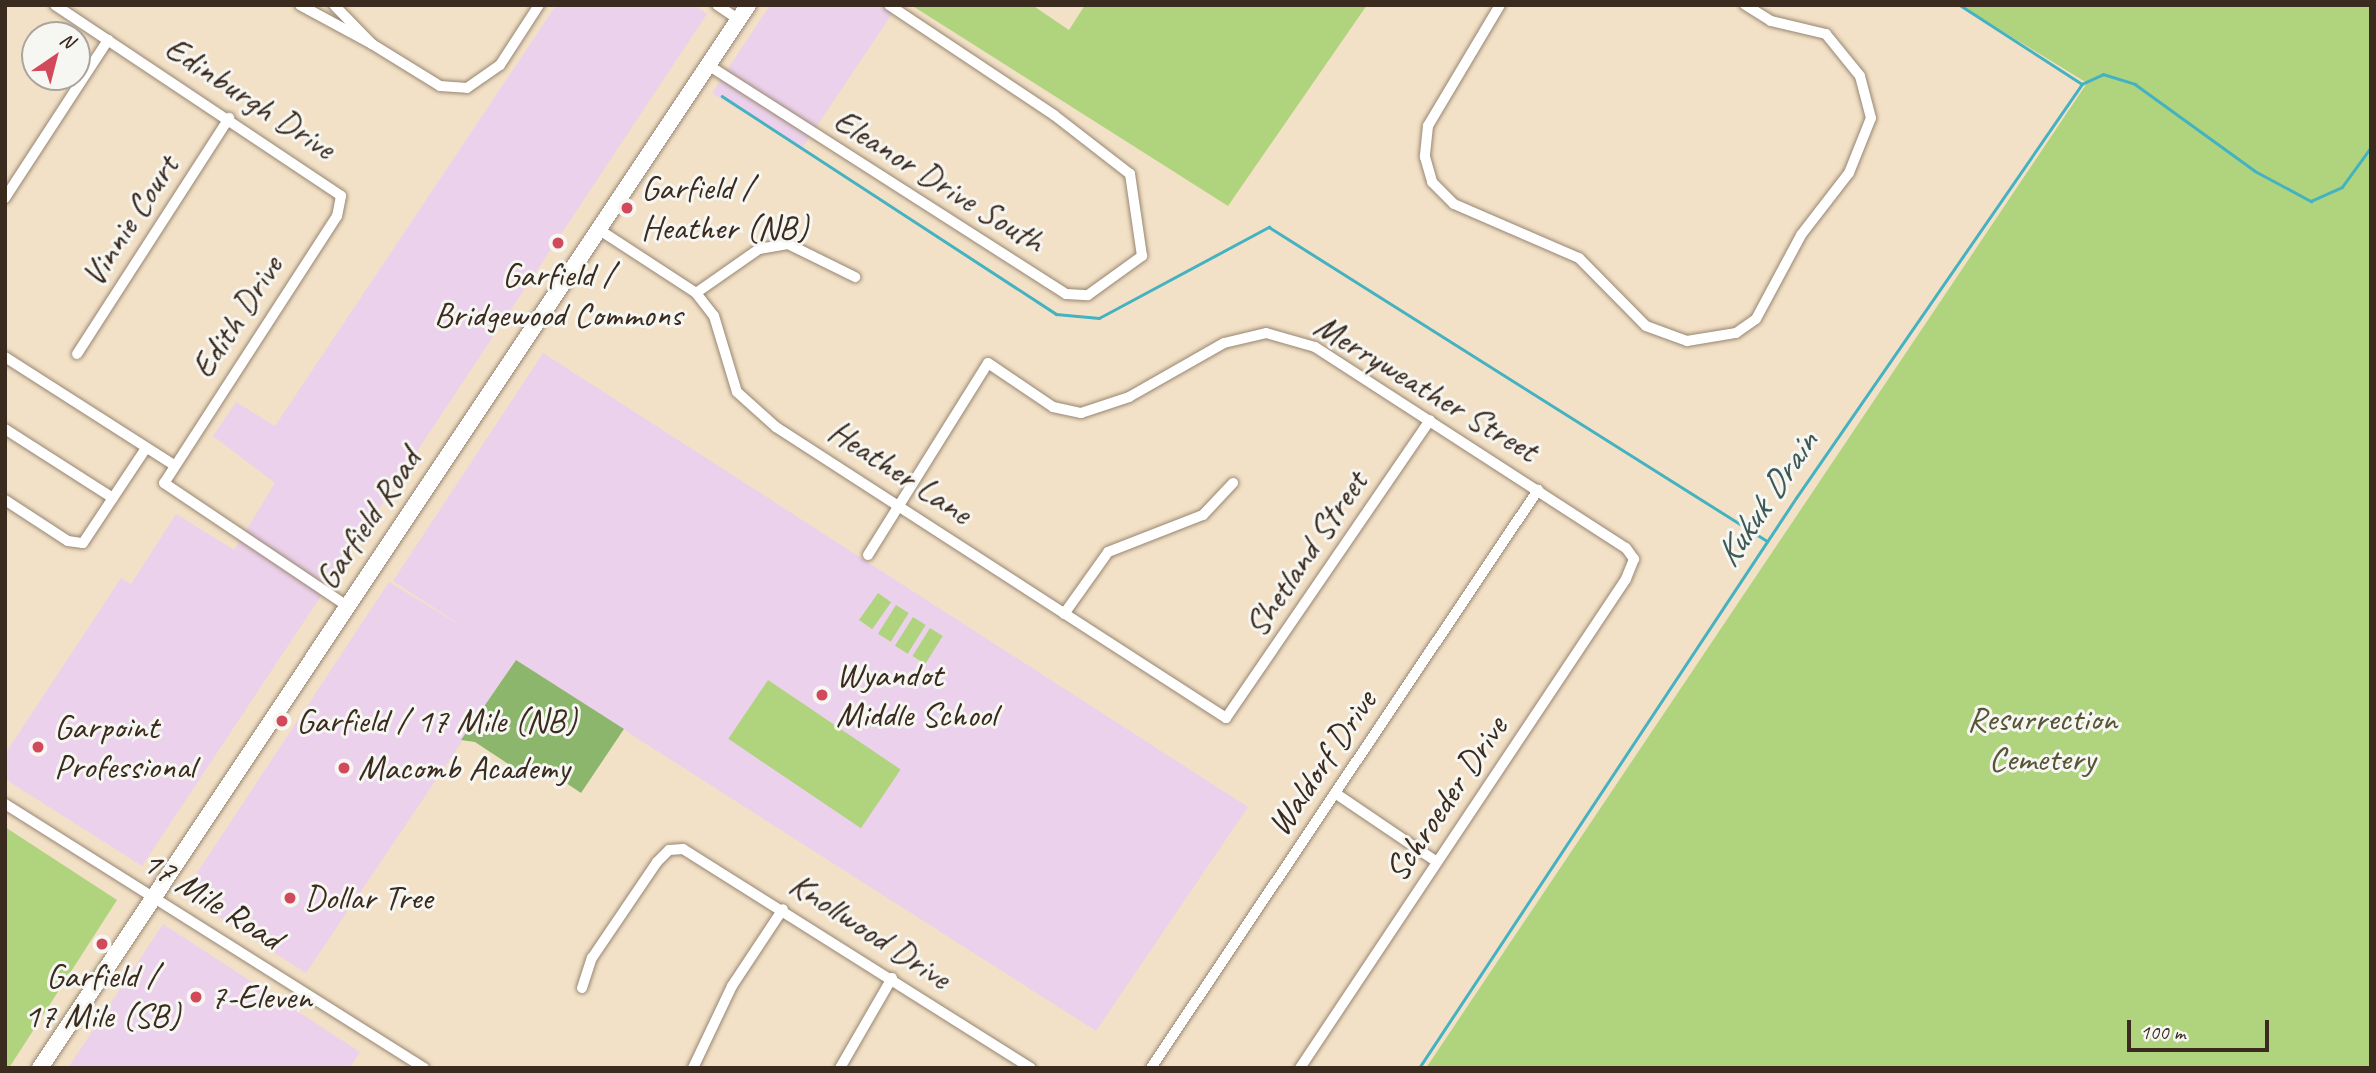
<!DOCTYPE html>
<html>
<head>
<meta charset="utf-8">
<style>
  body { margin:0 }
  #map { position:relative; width:2376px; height:1073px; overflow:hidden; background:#f3e1c7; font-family:Caveat,sans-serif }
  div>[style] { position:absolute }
  .built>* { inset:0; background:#ebd1eb }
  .green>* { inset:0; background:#b0d47d; transform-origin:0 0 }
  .forest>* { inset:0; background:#8cb66c }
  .stream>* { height:2.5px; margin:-1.25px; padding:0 1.25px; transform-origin:1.25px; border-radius:1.25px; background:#45b2c1 }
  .roads { filter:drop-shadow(0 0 2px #978672) drop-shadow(0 0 2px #978672) }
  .minor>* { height:10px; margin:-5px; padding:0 5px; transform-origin:5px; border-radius:5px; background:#fff }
  .secondary>* { height:16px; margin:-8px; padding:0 8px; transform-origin:8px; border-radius:8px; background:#fff }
  .dots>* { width:19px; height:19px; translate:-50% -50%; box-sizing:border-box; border:4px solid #f6f6f2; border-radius:50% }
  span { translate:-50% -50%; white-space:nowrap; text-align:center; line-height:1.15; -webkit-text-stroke:6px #f6f6f2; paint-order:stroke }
  .street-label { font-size:35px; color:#3b2a1e }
  .poi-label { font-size:35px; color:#3b2a1e }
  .left { translate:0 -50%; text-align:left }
  .park-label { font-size:35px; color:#585436 }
  .water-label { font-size:37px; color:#3e5a57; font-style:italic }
  .frame { position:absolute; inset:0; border:7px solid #3b2a1e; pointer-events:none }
  .north { position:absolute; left:21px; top:21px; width:70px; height:70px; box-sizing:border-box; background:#f6f6f2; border:2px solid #aba49d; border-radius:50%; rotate:35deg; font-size:19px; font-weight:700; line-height:28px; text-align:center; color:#3b2a1e }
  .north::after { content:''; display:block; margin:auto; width:24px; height:32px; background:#d1495b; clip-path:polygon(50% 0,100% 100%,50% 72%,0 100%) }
  .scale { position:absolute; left:2127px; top:1020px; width:142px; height:32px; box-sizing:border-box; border:4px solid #3b2a1e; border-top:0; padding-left:9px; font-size:21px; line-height:24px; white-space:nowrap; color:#3b2a1e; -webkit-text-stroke:5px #f6f6f2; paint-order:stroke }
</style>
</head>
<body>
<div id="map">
  <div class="built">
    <i style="clip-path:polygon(556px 5px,694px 5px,707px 14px,142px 866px,5px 779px,5px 754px,121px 578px,131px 584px,176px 514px,234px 550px,275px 483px,213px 436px,236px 402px,275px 426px)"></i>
    <i style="clip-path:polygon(770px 5px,898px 5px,802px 148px,712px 93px)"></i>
    <i style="clip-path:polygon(543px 353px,1248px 807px,1096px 1031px,516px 661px,306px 973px,183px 894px,389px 582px,468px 630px,393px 581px)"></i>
    <i style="clip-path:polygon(163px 924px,360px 1052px,350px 1068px,68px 1068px)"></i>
  </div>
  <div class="green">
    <i style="clip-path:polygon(911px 5px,1032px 5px,1069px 30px,1085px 5px,1367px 5px,1228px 206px)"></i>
    <i style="clip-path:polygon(1960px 5px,2371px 5px,2371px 1068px,1426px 1068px,2087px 83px)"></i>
    <i style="left:878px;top:593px;width:16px;height:33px;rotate:35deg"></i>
    <i style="left:896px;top:605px;width:15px;height:34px;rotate:32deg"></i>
    <i style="left:913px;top:617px;width:15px;height:34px;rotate:32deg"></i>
    <i style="left:930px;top:628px;width:15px;height:33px;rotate:32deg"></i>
    <i style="left:768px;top:680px;width:160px;height:71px;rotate:34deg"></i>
    <i style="clip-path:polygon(5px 827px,117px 900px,9px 1068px,5px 1068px)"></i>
  </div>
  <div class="forest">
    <i style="clip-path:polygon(516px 660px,624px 729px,581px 793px,551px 773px,531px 779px,475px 742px,461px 740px)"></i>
  </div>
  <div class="stream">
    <i style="left:1960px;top:5px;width:145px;rotate:32.9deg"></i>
    <i style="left:722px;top:96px;width:399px;rotate:33.1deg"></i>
    <i style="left:1056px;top:314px;width:43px;rotate:5.3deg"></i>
    <i style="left:1099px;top:318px;width:193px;rotate:-28.2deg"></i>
    <i style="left:1269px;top:227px;width:589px;rotate:32.23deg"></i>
    <i style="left:1419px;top:1068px;width:683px;rotate:-56.52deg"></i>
    <i style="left:1796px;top:498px;width:503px;rotate:-55.36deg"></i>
    <i style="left:2082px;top:84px;width:23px;rotate:-25deg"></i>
    <i style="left:2103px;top:74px;width:34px;rotate:17deg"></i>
    <i style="left:2135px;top:84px;width:148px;rotate:35.9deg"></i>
    <i style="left:2255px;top:171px;width:64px;rotate:28.2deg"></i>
    <i style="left:2311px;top:201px;width:34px;rotate:-24deg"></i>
    <i style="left:2342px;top:187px;width:49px;rotate:-54.1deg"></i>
  </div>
  <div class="roads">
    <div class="minor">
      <i style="left:55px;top:5px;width:344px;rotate:33.7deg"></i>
      <i style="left:341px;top:196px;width:20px;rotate:101deg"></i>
      <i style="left:337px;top:216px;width:318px;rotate:122.9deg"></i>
      <i style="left:164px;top:483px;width:220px;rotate:33.9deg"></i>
      <i style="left:300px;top:5px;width:82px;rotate:28.4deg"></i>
      <i style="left:372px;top:44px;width:54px;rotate:-134.3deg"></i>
      <i style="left:717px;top:5px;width:27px;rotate:34deg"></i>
      <i style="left:1500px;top:5px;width:141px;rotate:120.8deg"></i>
      <i style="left:1428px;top:126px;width:31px;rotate:96deg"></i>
      <i style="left:1425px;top:157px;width:26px;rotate:74deg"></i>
      <i style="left:1432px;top:182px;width:31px;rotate:45deg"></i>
      <i style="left:1454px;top:204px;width:136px;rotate:23.4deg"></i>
      <i style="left:1579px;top:258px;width:95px;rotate:45.4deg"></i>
      <i style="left:1646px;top:326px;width:44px;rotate:20.1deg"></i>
      <i style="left:1687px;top:341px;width:50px;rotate:-9.3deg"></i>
      <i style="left:1736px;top:333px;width:24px;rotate:-35deg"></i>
      <i style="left:1756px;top:319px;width:95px;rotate:-61.8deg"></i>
      <i style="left:1801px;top:235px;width:78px;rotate:-52.3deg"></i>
      <i style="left:1849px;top:173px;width:59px;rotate:-68.2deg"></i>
      <i style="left:1871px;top:118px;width:43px;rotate:-104.7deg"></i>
      <i style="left:1860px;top:76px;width:54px;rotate:-129deg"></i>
      <i style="left:1826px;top:34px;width:57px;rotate:-166.7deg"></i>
      <i style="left:1771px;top:21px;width:31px;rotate:-148deg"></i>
      <i style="left:372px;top:44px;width:80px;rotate:31.7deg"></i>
      <i style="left:440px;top:86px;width:27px;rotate:4deg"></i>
      <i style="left:467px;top:88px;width:40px;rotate:-34.9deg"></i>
      <i style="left:500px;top:65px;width:72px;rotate:-57deg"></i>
      <i style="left:708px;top:65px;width:425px;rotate:32.6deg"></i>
      <i style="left:1066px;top:294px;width:22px;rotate:3deg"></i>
      <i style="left:1088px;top:295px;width:67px;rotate:-35.8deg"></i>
      <i style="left:1142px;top:256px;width:83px;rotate:-98.3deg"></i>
      <i style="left:1130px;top:174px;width:96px;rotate:-142.2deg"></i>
      <i style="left:1054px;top:115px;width:198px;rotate:-146.3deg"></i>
      <i style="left:5px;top:198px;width:189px;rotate:-56.9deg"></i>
      <i style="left:598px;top:229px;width:117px;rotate:33.1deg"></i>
      <i style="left:696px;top:293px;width:29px;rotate:52deg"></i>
      <i style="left:714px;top:316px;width:79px;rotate:73.2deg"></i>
      <i style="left:737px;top:392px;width:52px;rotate:41.9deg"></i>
      <i style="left:776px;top:427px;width:536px;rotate:32.89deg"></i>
      <i style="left:1226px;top:718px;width:361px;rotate:-55.6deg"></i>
      <i style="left:696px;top:293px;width:77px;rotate:-34.9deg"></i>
      <i style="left:759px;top:249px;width:29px;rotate:-10deg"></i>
      <i style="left:788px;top:244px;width:75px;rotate:26.2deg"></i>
      <i style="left:77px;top:354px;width:281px;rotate:-57.2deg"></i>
      <i style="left:5px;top:357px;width:201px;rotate:32.6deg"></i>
      <i style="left:5px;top:429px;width:128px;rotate:32.6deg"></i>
      <i style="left:5px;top:500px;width:75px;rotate:33.1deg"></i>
      <i style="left:68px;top:541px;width:15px;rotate:8deg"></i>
      <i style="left:83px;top:543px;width:114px;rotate:-56.4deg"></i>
      <i style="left:868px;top:555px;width:226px;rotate:-58deg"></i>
      <i style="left:988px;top:363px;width:78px;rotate:34.1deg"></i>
      <i style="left:1053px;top:407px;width:29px;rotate:12deg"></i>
      <i style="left:1081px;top:413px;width:51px;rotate:-18.4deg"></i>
      <i style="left:1129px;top:397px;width:109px;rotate:-29.6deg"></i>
      <i style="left:1224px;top:343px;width:43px;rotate:-13.4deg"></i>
      <i style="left:1266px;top:333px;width:51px;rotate:15.9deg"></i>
      <i style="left:1315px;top:347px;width:370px;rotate:32.9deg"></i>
      <i style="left:1626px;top:548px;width:14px;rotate:54deg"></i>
      <i style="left:1634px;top:559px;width:22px;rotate:112deg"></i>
      <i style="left:1626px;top:579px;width:588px;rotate:123.69deg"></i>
      <i style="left:1064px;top:614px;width:76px;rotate:-54.6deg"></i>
      <i style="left:1108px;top:552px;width:102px;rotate:-21.3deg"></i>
      <i style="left:1203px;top:515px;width:44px;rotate:-46.8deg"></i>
      <i style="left:1335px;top:793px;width:123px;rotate:34.1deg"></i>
      <i style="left:5px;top:804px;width:495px;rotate:32.2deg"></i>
      <i style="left:582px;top:988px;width:32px;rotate:-72deg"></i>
      <i style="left:592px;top:958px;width:116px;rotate:-55.9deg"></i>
      <i style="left:657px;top:862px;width:17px;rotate:-45deg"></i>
      <i style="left:669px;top:850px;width:14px;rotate:-4deg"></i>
      <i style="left:683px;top:849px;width:411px;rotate:32.2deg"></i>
      <i style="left:693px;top:1068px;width:91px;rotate:-64.6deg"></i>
      <i style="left:732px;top:986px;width:92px;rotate:-56.5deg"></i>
      <i style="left:840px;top:1068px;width:104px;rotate:-60deg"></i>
      <i style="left:1151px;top:1068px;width:696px;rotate:-56.2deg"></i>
    </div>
    <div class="secondary">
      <i style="left:40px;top:1068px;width:1277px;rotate:-56.33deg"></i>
    </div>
  </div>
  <div class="dots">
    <i style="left:627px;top:208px;background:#d1495b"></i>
    <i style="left:558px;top:243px;background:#d1495b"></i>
    <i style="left:822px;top:695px;background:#d1495b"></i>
    <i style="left:282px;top:721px;background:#d1495b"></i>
    <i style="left:38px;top:747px;background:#d1495b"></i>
    <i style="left:344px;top:768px;background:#d1495b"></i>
    <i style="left:290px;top:898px;background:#d1495b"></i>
    <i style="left:102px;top:944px;background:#d1495b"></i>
    <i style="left:196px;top:997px;background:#d1495b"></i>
  </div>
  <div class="street-label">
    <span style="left:250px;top:98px;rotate:33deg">Edinburgh Drive</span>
    <span style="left:939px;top:181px;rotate:32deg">Eleanor Drive South</span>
    <span style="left:130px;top:221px;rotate:-57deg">Vinnie Court</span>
    <span style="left:237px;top:317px;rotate:-57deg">Edith Drive</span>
    <span style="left:1426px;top:388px;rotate:31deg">Merryweather Street</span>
    <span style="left:900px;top:472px;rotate:33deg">Heather Lane</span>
    <span style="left:368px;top:519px;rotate:-56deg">Garfield Road</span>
    <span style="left:1306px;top:554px;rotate:-56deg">Shetland Street</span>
    <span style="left:1322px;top:763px;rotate:-56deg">Waldorf Drive</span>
    <span style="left:1446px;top:799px;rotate:-56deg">Schroeder Drive</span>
    <span style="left:212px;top:900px;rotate:32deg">17 Mile Road</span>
    <span style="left:870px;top:931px;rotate:33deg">Knollwood Drive</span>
  </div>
  <div class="poi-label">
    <span class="left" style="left:641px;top:208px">Garfield /<br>Heather (NB)</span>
    <span style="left:558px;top:295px">Garfield /<br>Bridgewood Commons</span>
    <span class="left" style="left:836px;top:695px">Wyandot<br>Middle School</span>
    <span class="left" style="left:296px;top:721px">Garfield / 17 Mile (NB)</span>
    <span class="left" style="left:54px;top:747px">Garpoint<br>Professional</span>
    <span class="left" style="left:358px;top:768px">Macomb Academy</span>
    <span class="left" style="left:304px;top:898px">Dollar Tree</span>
    <span style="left:102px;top:996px">Garfield /<br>17 Mile (SB)</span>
    <span class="left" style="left:210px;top:997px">7-Eleven</span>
  </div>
  <div class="park-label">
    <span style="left:2042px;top:739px">Resurrection<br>Cemetery</span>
  </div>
  <div class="water-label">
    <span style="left:1766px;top:499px;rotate:-56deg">Kukuk Drain</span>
  </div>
  <div class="frame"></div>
  <div class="north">N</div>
  <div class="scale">100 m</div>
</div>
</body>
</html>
